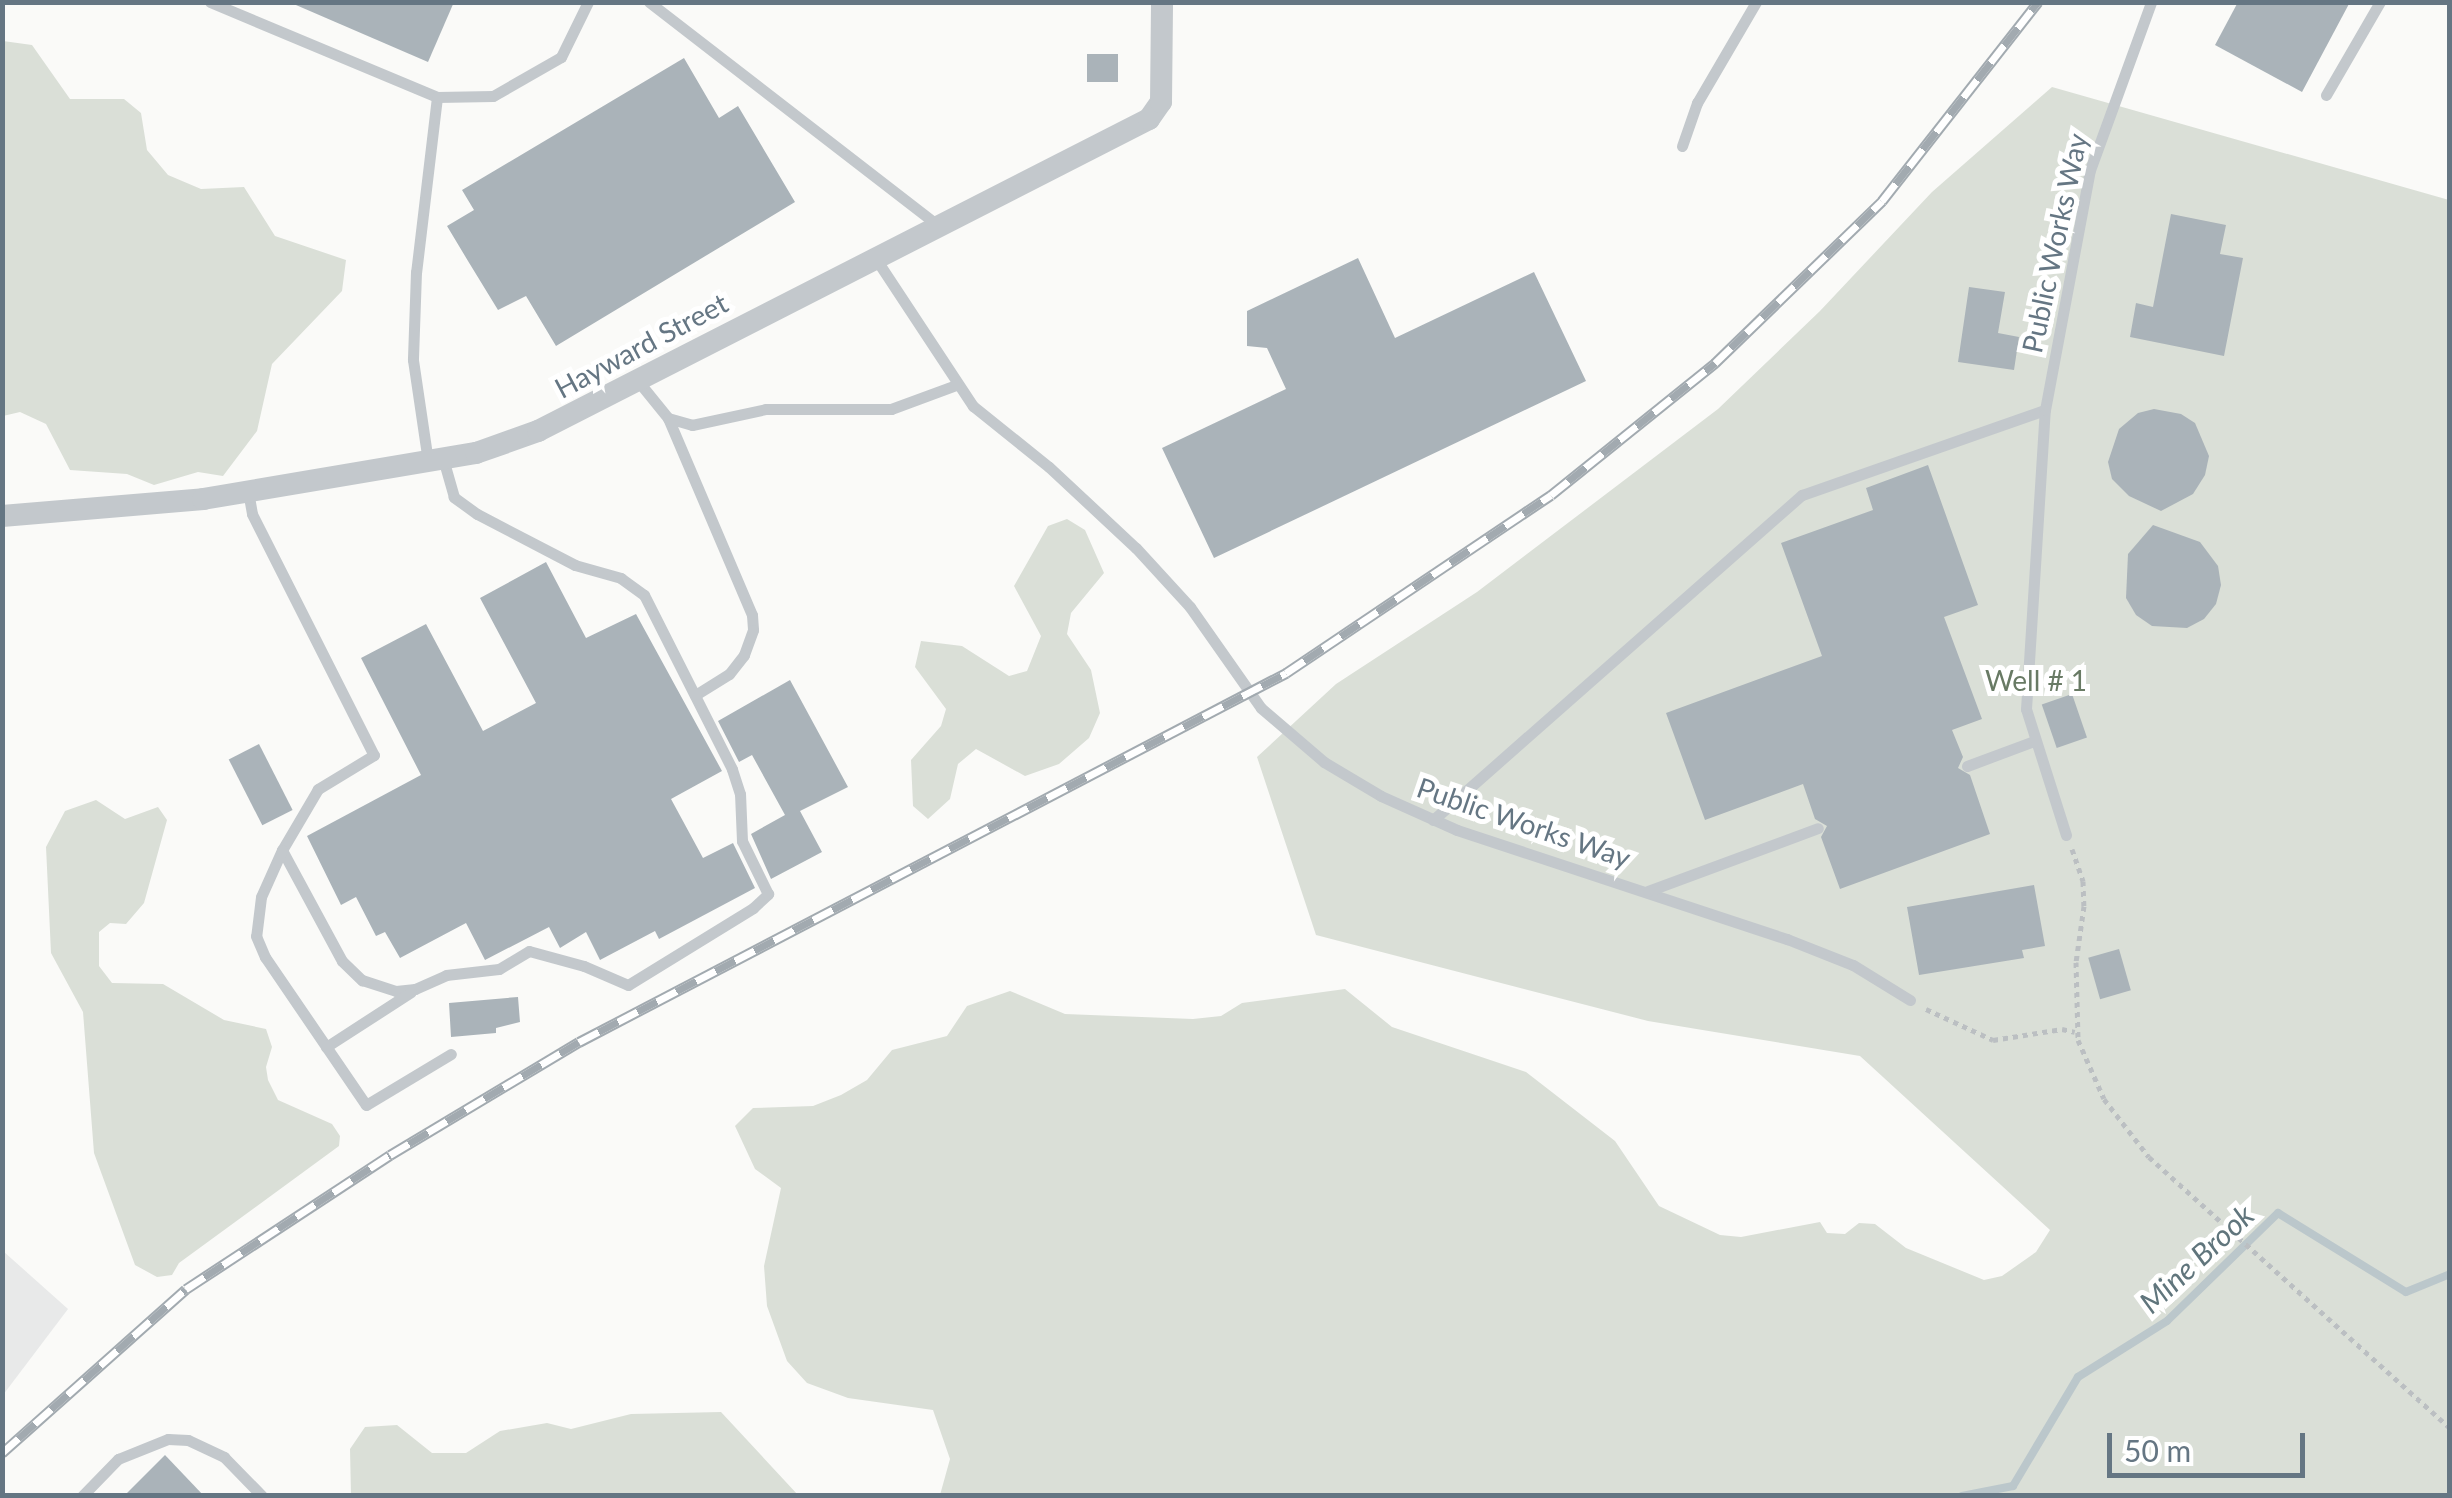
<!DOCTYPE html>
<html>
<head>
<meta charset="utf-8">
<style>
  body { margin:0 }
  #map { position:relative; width:2452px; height:1498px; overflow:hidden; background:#fafaf8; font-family:Lato,sans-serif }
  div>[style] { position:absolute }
  .built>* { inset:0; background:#e8e9e9 }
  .green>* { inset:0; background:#dadfd7 }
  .stream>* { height:8px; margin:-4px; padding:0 4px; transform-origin:4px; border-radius:4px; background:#bbc7cb }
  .building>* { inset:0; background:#aab3b9; transform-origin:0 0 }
  .path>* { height:5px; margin-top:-2.5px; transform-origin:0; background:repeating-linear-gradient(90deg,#bbbfc2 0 5px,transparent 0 10px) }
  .service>* { height:11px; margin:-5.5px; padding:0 5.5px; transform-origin:5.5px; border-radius:5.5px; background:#c3c8cc }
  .minor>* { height:22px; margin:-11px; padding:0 11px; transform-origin:11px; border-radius:11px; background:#c3c8cc }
  .rail>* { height:11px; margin-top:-5.5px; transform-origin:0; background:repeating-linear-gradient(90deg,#fff 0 22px,#a2aab0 0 44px); box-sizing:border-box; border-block:2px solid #a2aab0 }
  span { translate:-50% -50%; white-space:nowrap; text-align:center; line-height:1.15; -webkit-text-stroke:10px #fff; paint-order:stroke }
  .street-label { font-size:28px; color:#657683 }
  .park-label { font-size:28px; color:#687a64 }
  .water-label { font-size:30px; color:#60757c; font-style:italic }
  .frame { position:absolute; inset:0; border:5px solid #657683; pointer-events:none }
  .scale { position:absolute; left:2107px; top:1433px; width:198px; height:45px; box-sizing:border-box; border:5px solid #657683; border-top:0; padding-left:12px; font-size:30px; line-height:35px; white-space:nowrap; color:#657683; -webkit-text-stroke:8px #fff; paint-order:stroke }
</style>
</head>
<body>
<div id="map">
  <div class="built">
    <i style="clip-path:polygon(3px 1251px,68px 1309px,3px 1395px)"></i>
  </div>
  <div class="green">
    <i style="clip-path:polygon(3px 41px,32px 45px,70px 99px,124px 99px,141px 113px,147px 150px,168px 175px,201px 189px,244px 187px,275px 236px,346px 260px,342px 291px,272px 364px,257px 431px,223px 476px,198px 472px,154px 485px,127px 474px,70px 470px,46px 424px,20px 412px,3px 416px)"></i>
    <i style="clip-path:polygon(2052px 87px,2449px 200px,2449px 1495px,940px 1495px,950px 1459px,933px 1410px,848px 1398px,807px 1383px,787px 1361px,767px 1306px,764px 1266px,781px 1188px,755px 1169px,735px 1126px,753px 1108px,813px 1106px,841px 1095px,867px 1080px,892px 1050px,947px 1036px,967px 1006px,1010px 991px,1065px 1014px,1193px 1019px,1221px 1016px,1242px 1003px,1345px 989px,1392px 1027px,1526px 1072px,1615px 1141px,1659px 1206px,1720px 1235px,1741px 1237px,1820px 1222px,1827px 1233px,1845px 1234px,1859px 1223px,1875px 1224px,1906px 1248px,1984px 1280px,2002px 1276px,2036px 1252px,2050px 1230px,1860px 1056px,1648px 1021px,1316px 935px,1257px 757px,1336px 684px,1477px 592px,1718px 409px,1820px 311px,1932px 192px)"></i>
    <i style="clip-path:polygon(1067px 519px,1085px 530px,1104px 573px,1071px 613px,1067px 634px,1091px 670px,1100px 713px,1089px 738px,1059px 764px,1025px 776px,976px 749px,958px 764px,950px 799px,928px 819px,913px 806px,911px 760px,941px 726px,946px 709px,915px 667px,921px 641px,962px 646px,1009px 676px,1027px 671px,1041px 636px,1014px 586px,1048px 526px)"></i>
    <i style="clip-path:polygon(96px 800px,125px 819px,158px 807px,167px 820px,144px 903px,126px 924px,110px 923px,99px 932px,99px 966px,112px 983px,163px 984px,224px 1020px,266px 1029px,272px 1047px,266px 1067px,268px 1080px,278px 1100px,332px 1124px,340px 1136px,339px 1146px,179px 1263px,172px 1275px,157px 1277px,135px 1265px,94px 1153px,83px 1012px,51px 953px,46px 847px,65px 811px)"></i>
    <i style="clip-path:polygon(721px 1412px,798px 1495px,351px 1495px,350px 1449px,365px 1427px,397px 1425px,432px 1453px,466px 1453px,500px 1431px,547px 1423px,571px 1429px,631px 1414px)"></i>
  </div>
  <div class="stream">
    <i style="left:1962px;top:1496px;width:52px;rotate:-11.1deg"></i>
    <i style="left:2013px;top:1486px;width:127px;rotate:-59.2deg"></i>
    <i style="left:2078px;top:1377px;width:105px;rotate:-32.2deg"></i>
    <i style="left:2167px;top:1321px;width:155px;rotate:-44.2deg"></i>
    <i style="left:2278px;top:1213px;width:150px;rotate:31.7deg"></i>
    <i style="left:2406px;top:1292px;width:48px;rotate:-22.2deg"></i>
  </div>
  <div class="building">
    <i style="clip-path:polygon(289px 2px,454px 2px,428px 62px)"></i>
    <i style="clip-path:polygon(2238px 2px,2350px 2px,2302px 92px,2215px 45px)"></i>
    <i style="left:1087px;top:54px;width:31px;height:28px"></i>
    <i style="clip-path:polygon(684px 58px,719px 118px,738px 106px,795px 202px,556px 346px,526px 296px,498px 310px,468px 261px,447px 226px,474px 210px,462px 190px)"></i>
    <i style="clip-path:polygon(2171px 214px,2226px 225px,2220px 254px,2243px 258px,2224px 356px,2130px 337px,2136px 303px,2153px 307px)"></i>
    <i style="clip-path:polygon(1358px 258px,1395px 338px,1534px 272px,1586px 381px,1214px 558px,1162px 448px,1286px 389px,1267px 348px,1247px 346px,1247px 311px)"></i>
    <i style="clip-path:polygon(1969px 287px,2005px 292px,1998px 333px,2019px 337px,2014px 370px,1958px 362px)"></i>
    <i style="clip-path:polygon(2154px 409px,2181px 414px,2195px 423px,2209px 456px,2205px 475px,2193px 494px,2161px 511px,2129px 496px,2112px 479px,2108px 462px,2119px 429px,2138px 413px)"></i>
    <i style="clip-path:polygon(1928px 465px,1978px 605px,1944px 617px,1982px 719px,1952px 730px,1963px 757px,1958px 768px,1970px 775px,1990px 834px,1840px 889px,1821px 837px,1827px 826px,1815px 819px,1803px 784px,1705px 820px,1666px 713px,1822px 656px,1781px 543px,1873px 510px,1866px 488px)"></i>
    <i style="clip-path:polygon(2153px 525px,2200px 542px,2218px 566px,2221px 585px,2216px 604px,2204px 619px,2187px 628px,2152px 626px,2136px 615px,2126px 598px,2128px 554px)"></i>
    <i style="clip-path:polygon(546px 562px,586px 638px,636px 614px,722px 771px,671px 799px,703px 858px,733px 843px,755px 888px,659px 939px,655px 931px,600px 960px,586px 932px,560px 948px,549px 927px,485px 960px,466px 923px,400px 958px,385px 932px,376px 936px,356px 897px,341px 905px,307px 836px,421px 775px,361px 658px,426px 624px,483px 731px,536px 703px,480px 598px)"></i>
    <i style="clip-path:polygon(790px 680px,848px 787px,800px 811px,822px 852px,771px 879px,751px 834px,785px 815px,752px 755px,739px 762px,718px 721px)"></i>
    <i style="left:2072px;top:694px;width:46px;height:32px;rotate:71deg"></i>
    <i style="left:259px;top:744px;width:74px;height:34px;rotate:63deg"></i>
    <i style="clip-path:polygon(2034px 885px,2045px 946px,2022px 950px,2024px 958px,1919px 975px,1907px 907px)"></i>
    <i style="left:2119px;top:949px;width:43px;height:32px;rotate:74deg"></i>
    <i style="clip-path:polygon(518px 997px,520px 1022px,496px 1028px,496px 1033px,451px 1037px,449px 1003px)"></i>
    <i style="clip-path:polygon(165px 1455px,204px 1496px,124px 1496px)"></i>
  </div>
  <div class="path">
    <i style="left:2072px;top:849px;width:34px;rotate:71deg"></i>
    <i style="left:2083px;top:881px;width:25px;rotate:88deg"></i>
    <i style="left:2084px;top:906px;width:57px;rotate:98.1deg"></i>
    <i style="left:2076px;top:962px;width:78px;rotate:88.5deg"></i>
    <i style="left:2078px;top:1040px;width:64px;rotate:66.2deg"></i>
    <i style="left:2104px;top:1099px;width:73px;rotate:52.2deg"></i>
    <i style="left:2149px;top:1157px;width:405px;rotate:42deg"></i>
    <i style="left:1926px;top:1009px;width:74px;rotate:24.8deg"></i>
    <i style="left:1993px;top:1040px;width:70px;rotate:-9.1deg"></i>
    <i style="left:2062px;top:1029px;width:13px;rotate:13deg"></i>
  </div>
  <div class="service">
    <i style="left:210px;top:2px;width:246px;rotate:22.7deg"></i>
    <i style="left:437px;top:97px;width:176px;rotate:96.8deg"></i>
    <i style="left:416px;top:272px;width:88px;rotate:92deg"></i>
    <i style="left:413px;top:360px;width:103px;rotate:81.6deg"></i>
    <i style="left:649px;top:2px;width:363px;rotate:37.7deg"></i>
    <i style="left:2326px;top:95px;width:108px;rotate:-59.9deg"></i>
    <i style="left:437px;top:97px;width:56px;rotate:-1deg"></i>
    <i style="left:493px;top:96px;width:78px;rotate:-29.8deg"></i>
    <i style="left:561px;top:57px;width:61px;rotate:-63.9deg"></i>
    <i style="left:1682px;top:146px;width:46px;rotate:-70.8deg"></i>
    <i style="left:1697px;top:103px;width:117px;rotate:-59.7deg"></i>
    <i style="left:874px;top:256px;width:180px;rotate:56.6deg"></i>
    <i style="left:973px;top:406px;width:97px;rotate:38.8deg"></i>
    <i style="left:1049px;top:467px;width:119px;rotate:43deg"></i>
    <i style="left:1136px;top:548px;width:80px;rotate:47.5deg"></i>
    <i style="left:1190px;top:607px;width:123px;rotate:54.9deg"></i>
    <i style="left:1261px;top:708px;width:83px;rotate:40.6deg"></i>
    <i style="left:1324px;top:762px;width:66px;rotate:30.8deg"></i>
    <i style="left:1381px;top:796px;width:83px;rotate:24.1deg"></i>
    <i style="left:1457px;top:830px;width:348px;rotate:18.3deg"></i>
    <i style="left:1787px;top:939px;width:71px;rotate:21.5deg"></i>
    <i style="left:1853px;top:965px;width:67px;rotate:31.6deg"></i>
    <i style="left:638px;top:381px;width:48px;rotate:51deg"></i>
    <i style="left:668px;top:418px;width:25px;rotate:16deg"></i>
    <i style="left:692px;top:425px;width:76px;rotate:-12.2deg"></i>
    <i style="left:766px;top:409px;width:125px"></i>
    <i style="left:891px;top:409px;width:69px;rotate:-20.3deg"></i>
    <i style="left:668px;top:418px;width:214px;rotate:66.9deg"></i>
    <i style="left:752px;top:615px;width:15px;rotate:86deg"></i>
    <i style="left:753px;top:630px;width:27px;rotate:110deg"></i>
    <i style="left:744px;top:655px;width:24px;rotate:128deg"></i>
    <i style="left:729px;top:674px;width:40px;rotate:148deg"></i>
    <i style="left:248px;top:491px;width:23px;rotate:80deg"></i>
    <i style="left:252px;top:514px;width:270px;rotate:63.2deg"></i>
    <i style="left:374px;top:755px;width:66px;rotate:148.7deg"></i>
    <i style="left:318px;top:789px;width:71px;rotate:120.5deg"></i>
    <i style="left:282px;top:850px;width:126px;rotate:61.6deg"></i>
    <i style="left:342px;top:961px;width:28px;rotate:44deg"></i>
    <i style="left:362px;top:980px;width:36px;rotate:18deg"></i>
    <i style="left:396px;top:991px;width:19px;rotate:-6deg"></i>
    <i style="left:415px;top:989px;width:34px;rotate:-24deg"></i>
    <i style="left:446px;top:975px;width:53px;rotate:-6.5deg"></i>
    <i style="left:499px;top:969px;width:35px;rotate:-31deg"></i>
    <i style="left:529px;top:951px;width:57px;rotate:15.3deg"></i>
    <i style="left:584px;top:966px;width:48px;rotate:23.4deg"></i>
    <i style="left:628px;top:985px;width:147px;rotate:-31.6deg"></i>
    <i style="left:753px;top:908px;width:21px;rotate:-43deg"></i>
    <i style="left:768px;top:894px;width:59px;rotate:-116.1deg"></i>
    <i style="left:742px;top:841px;width:47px;rotate:-92.4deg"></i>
    <i style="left:740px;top:794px;width:26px;rotate:-108deg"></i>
    <i style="left:732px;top:769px;width:195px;rotate:-116.8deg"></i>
    <i style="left:644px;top:595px;width:29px;rotate:-144deg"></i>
    <i style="left:621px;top:578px;width:48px;rotate:-164.2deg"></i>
    <i style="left:575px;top:565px;width:110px;rotate:-152.5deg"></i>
    <i style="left:477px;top:514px;width:29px;rotate:-144deg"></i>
    <i style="left:454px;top:497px;width:40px;rotate:-106deg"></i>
    <i style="left:1967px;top:766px;width:72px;rotate:-20.5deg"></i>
    <i style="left:1433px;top:820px;width:492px;rotate:-41.4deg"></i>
    <i style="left:1802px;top:495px;width:257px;rotate:-19.3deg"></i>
    <i style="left:2066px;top:835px;width:132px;rotate:-107.6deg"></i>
    <i style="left:2026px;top:709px;width:300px;rotate:-86.4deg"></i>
    <i style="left:2045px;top:410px;width:244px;rotate:-79.4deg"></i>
    <i style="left:2090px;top:170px;width:179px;rotate:-70deg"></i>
    <i style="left:282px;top:850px;width:51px;rotate:114.1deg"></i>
    <i style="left:261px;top:897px;width:39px;rotate:97deg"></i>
    <i style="left:256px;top:936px;width:23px;rotate:67deg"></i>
    <i style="left:265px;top:957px;width:179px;rotate:55.7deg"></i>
    <i style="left:366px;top:1105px;width:99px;rotate:-31deg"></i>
    <i style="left:1648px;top:891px;width:181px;rotate:-20.3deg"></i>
    <i style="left:326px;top:1047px;width:101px;rotate:-32.9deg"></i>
    <i style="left:82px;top:1496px;width:52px;rotate:-45.8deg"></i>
    <i style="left:118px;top:1459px;width:54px;rotate:-21.8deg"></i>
    <i style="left:168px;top:1439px;width:20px;rotate:3deg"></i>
    <i style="left:188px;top:1440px;width:40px;rotate:25deg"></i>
    <i style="left:224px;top:1457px;width:54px;rotate:45.7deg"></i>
  </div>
  <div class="minor">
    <i style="left:2px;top:516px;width:202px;rotate:-4.8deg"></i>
    <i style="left:203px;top:499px;width:277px;rotate:-9.6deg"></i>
    <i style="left:476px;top:453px;width:66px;rotate:-19.5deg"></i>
    <i style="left:538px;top:431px;width:686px;rotate:-27.05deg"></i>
    <i style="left:1149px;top:119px;width:21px;rotate:-55deg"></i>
    <i style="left:1161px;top:102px;width:100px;rotate:-89.4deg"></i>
  </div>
  <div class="rail">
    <i style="left:2px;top:1453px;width:246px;rotate:-41.7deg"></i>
    <i style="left:186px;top:1289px;width:244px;rotate:-33.3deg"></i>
    <i style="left:390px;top:1155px;width:220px;rotate:-30.9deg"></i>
    <i style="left:579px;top:1042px;width:798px;rotate:-27.56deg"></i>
    <i style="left:1286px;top:673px;width:319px;rotate:-33.9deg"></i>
    <i style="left:1551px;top:495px;width:211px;rotate:-38.8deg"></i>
    <i style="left:1715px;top:363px;width:233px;rotate:-44.1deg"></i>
    <i style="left:1882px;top:201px;width:253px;rotate:-51.9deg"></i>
  </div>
  <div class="street-label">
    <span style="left:2054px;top:243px;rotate:-78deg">Public Works Way</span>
    <span style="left:641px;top:345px;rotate:-28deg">Hayward Street</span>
    <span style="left:1524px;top:822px;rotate:19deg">Public Works Way</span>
  </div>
  <div class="park-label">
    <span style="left:2036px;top:680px">Well # 1</span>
  </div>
  <div class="water-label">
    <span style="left:2196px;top:1258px;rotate:-43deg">Mine Brook</span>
  </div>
  <div class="frame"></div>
  <div class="scale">50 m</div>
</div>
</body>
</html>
